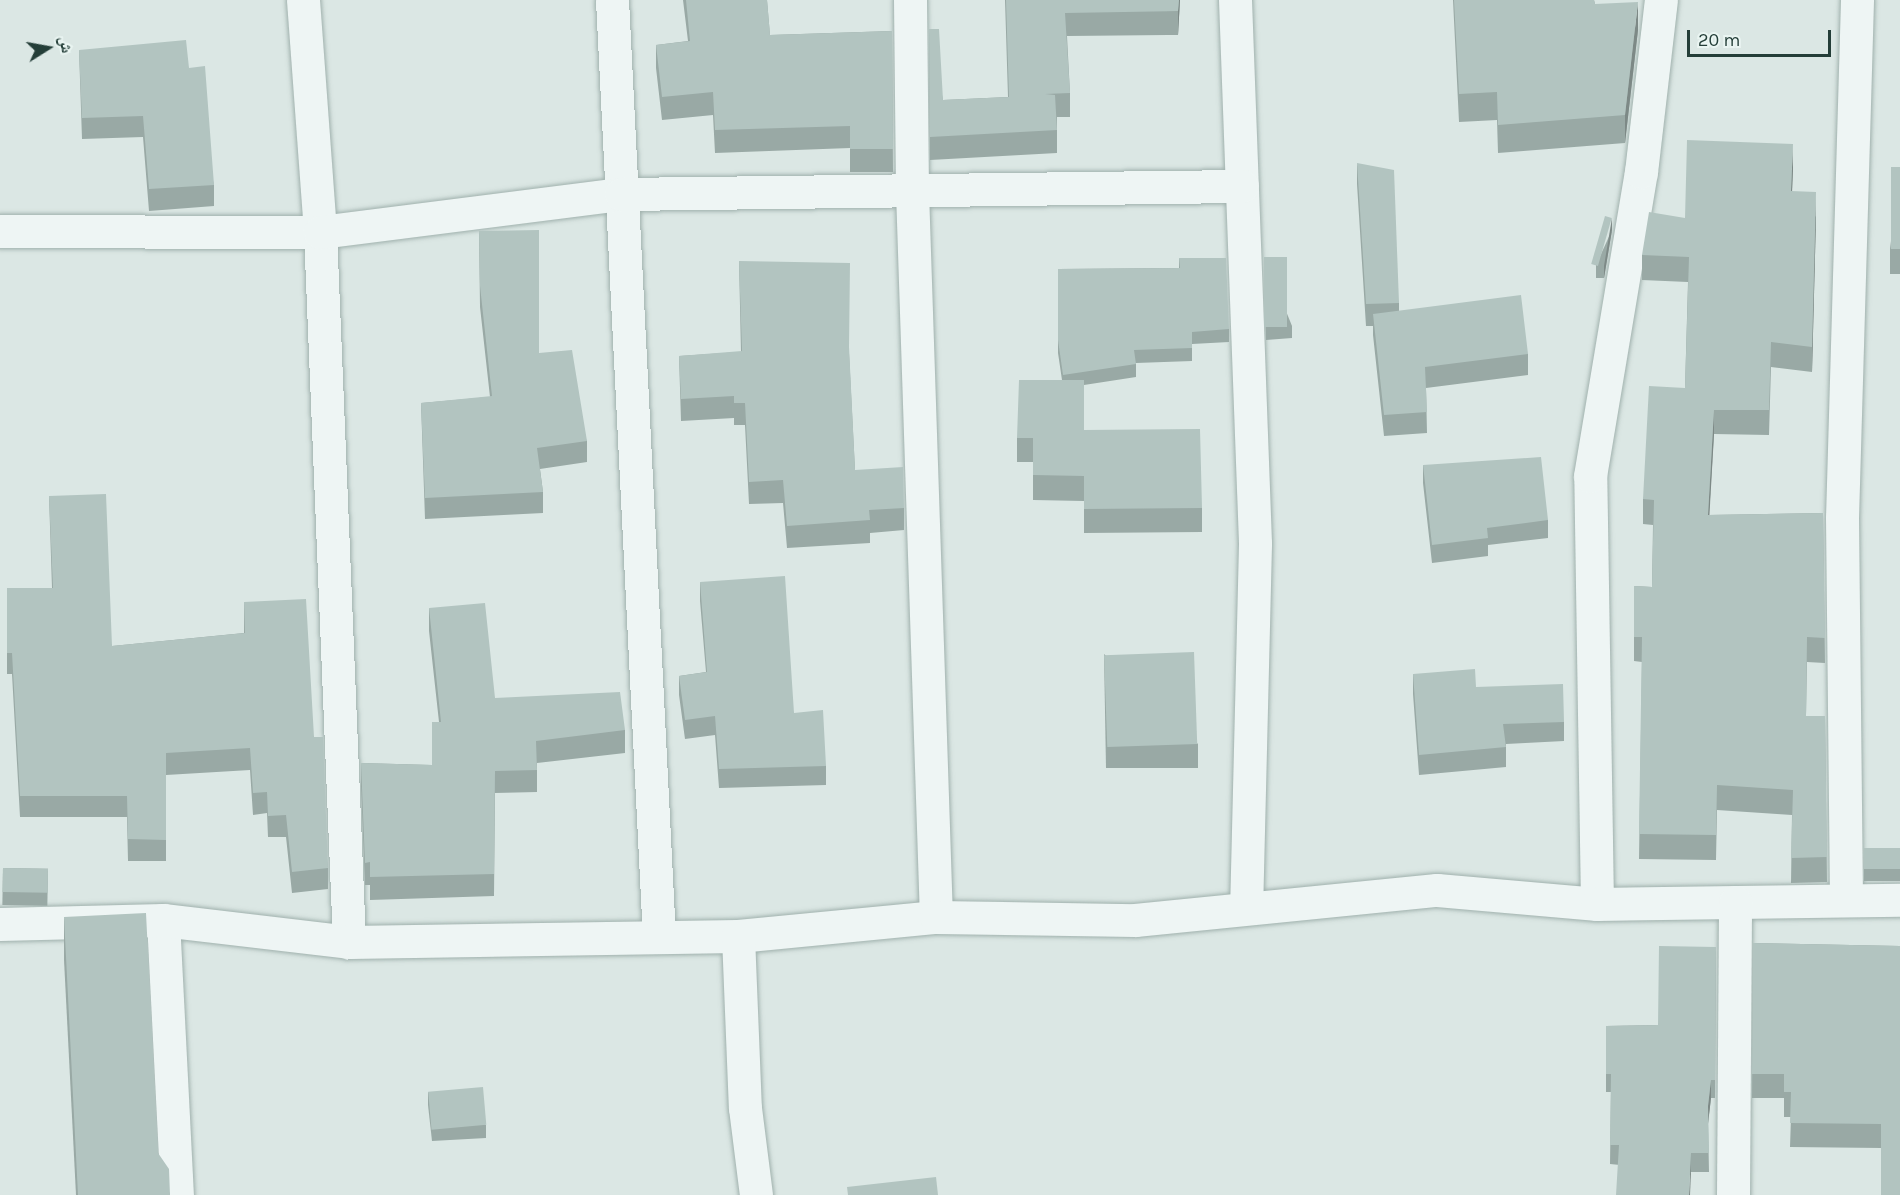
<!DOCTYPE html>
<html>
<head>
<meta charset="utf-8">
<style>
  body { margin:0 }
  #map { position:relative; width:1900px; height:1195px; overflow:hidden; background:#dbe7e4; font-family:Karla,"Noto Naskh Arabic",sans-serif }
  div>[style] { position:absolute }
  .roads { filter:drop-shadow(0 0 2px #a0b1ad) drop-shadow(0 0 2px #a0b1ad) }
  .minor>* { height:33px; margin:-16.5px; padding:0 16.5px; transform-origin:16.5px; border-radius:16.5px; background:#eef5f4 }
  .wall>* { inset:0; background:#99a9a5; transform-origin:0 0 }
  .shaded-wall>* { inset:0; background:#7d8986 }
  .building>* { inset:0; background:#b2c4c0; transform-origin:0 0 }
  span { translate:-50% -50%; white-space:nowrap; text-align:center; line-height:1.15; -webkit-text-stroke:6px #eaf5f2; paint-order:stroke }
  .north { position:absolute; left:18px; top:18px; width:60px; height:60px; -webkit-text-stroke:4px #eaf5f2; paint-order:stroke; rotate:79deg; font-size:16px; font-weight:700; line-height:24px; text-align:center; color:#243e38 }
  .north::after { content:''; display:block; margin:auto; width:21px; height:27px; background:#243e38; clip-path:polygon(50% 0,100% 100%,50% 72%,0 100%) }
  .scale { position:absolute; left:1687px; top:30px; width:144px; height:27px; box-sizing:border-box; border:3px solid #243e38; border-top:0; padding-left:8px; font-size:18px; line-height:21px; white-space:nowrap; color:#243e38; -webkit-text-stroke:4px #eaf5f2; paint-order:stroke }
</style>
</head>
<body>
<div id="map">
  <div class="roads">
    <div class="minor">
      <i style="left:303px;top:0;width:233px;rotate:85.8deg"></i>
      <i style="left:320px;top:232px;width:711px;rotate:87.66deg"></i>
      <i style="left:612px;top:0;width:938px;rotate:87.13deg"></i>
      <i style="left:910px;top:0;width:191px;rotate:89.4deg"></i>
      <i style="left:912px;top:191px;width:726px;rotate:88.11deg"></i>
      <i style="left:1235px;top:0;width:544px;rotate:87.89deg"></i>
      <i style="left:1255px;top:544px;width:364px;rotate:91.4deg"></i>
      <i style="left:0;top:231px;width:320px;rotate:0.2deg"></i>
      <i style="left:320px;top:232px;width:303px;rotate:-7.2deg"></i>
      <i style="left:621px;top:194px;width:621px;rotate:-0.74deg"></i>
      <i style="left:1846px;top:899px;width:381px;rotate:-90.6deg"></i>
      <i style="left:1842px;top:518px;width:518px;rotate:-88.34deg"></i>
      <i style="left:1597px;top:904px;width:428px;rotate:-90.9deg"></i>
      <i style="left:1590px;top:476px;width:308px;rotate:-80.5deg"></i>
      <i style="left:1641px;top:172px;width:173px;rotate:-83.4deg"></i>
      <i style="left:163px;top:920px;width:275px;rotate:87.1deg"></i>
      <i style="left:0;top:924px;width:163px;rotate:-1.4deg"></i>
      <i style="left:163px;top:920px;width:187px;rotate:6.7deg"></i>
      <i style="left:349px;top:942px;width:389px;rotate:-0.9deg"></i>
      <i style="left:738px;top:936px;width:199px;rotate:-5.5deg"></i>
      <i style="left:936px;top:917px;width:199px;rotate:0.9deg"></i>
      <i style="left:1135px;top:920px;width:303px;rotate:-5.7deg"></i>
      <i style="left:1437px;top:890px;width:161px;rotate:5deg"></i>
      <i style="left:1597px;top:904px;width:303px;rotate:-0.8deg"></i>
      <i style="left:738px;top:936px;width:172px;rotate:87.7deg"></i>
      <i style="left:745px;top:1108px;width:88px;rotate:82.8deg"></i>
      <i style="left:1733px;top:1195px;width:293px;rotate:-89.6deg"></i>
    </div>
  </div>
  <div class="wall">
    <i style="clip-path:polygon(683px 0,767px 0,770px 35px,892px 31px,893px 172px,850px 172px,850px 148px,715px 153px,713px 115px,662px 120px,656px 68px,656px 45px,688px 41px)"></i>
    <i style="clip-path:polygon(1005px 0,1180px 0,1178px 35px,1067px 36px,1070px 93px,1070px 117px,1057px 117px,1057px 153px,930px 160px,929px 29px,943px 100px,1008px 97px)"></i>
    <i style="clip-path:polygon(1453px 0,1594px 0,1595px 4px,1638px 30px,1625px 143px,1498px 153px,1497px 120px,1459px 122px)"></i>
    <i style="clip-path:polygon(79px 50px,189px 68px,214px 185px,214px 206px,149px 211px,143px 137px,82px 139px)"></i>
    <i style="clip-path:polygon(1357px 163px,1399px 303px,1399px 311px,1528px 354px,1528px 375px,1426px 388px,1427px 433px,1384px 436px,1373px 335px,1373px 326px,1366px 326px,1357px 184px)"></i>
    <i style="clip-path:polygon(1900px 167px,1900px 274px,1890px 274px,1890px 249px)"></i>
    <i style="clip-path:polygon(1793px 169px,1792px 191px,1816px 217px,1812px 372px,1771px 367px,1769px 435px,1714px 434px,1709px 515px,1823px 513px,1825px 663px,1807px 662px,1806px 716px,1825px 716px,1827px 882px,1791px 883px,1792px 815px,1717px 810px,1716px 860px,1639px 859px,1642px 662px,1634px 661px,1634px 586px,1652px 587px,1653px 525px,1643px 524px,1643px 499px,1685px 388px,1688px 282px,1642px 280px,1642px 255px,1685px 218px)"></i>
    <i style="clip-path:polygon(1612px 230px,1604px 278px,1596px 278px,1596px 265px)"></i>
    <i style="clip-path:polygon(479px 231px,539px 353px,587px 441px,587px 462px,540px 469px,543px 492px,543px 513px,425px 519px,421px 403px,490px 397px,480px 307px)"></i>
    <i style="clip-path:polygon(1264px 257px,1292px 326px,1292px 338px,1266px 340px)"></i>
    <i style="clip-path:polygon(1179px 258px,1229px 329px,1229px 342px,1192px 344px,1192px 361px,1136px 363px,1136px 377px,1084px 385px,1084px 430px,1202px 508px,1202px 532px,1084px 533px,1084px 501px,1033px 500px,1033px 462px,1017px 462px,1017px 438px,1062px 380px,1058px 353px,1058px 269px,1179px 268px)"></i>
    <i style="clip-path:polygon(739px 261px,849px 353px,855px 470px,904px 508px,904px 530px,870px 533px,870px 543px,787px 548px,783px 503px,749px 504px,745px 425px,734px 425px,734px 418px,681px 421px,679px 356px,741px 352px)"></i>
    <i style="clip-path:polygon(1423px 465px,1548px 520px,1548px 538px,1488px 545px,1488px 556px,1432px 563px,1423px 483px)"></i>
    <i style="clip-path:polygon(49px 496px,112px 646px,244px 633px,244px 602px,314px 737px,328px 868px,328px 889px,292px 893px,286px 837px,268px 837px,267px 813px,253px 815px,250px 770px,166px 775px,166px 861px,128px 861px,127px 817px,20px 817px,12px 674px,7px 674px,7px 588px,52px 588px)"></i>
    <i style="clip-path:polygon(700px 582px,794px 713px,826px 766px,826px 785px,719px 788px,715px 735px,685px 739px,679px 695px,679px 676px,706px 672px,700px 601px)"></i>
    <i style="clip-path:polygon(429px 608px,495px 698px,625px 730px,625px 753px,537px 763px,537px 792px,495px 793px,494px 896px,370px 900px,370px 885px,365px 885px,361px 786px,361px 763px,432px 765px,439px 722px,429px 631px)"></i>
    <i style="clip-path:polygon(1104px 654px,1198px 744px,1198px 768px,1106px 768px)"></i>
    <i style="clip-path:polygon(1413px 674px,1564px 722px,1564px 741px,1506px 744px,1506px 767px,1419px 775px,1413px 694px)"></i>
    <i style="left:1900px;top:848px;width:33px;height:36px;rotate:90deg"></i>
    <i style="left:3px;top:868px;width:45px;height:37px;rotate:1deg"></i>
    <i style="clip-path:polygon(64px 917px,158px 1153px,170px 1195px,76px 1195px,64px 960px)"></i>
    <i style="clip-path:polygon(1753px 943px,1900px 946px,1881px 1157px,1881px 1148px,1790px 1147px,1791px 1117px,1784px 1117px,1784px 1098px,1752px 1098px)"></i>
    <i style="clip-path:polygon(1716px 947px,1715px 1098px,1711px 1098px,1708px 1123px,1709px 1172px,1691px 1172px,1610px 1164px,1611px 1092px,1606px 1092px,1606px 1026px,1658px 1025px)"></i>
    <i style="clip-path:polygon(428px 1092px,486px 1125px,486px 1138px,432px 1141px,428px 1105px)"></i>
  </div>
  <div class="shaded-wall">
    <i style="clip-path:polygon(1179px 0,1180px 0,1178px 35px,1178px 11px)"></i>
    <i style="clip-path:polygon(1638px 2px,1638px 30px,1625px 143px,1625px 115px)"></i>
    <i style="clip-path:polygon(1793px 144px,1793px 169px,1791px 216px,1791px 191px)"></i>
    <i style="clip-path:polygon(1816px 192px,1816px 217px,1812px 372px,1812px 347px)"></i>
    <i style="clip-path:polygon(1612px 218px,1612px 230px,1604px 278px,1604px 266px)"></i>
    <i style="clip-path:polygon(1714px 410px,1714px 434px,1708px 540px,1708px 515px)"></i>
    <i style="clip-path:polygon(1711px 1080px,1711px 1098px,1708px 1124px,1708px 1106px)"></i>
    <i style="clip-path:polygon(1691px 1153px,1691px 1172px,1690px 1195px,1689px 1195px)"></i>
  </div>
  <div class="building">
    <i style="clip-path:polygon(686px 0,767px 0,770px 35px,892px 31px,893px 149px,850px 149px,850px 126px,715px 130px,713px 92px,662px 97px,656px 45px,690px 41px)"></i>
    <i style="clip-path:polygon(1006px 0,1179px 0,1178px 11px,1065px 13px,1070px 93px,1045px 94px,1055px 95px,1057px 130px,930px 137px,929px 29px,939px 29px,943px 100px,1009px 97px)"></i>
    <i style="clip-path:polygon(1454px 0,1594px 0,1595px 4px,1638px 2px,1625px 115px,1498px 125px,1497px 92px,1459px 94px)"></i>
    <i style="clip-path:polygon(186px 40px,189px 68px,205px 66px,214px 185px,149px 189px,143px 116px,82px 118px,79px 50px)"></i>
    <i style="clip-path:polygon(1687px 140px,1793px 144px,1791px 191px,1816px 192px,1812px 347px,1771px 342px,1769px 410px,1714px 410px,1708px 515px,1823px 513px,1825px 638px,1807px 637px,1806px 716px,1825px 716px,1827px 857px,1791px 858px,1793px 790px,1717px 785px,1716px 835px,1639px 834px,1642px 637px,1634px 637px,1634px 586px,1652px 587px,1654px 500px,1643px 499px,1649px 386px,1685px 388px,1689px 257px,1642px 255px,1649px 212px,1685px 218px)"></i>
    <i style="clip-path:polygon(1357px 163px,1394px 170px,1399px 303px,1366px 304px)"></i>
    <i style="left:1891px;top:167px;width:9px;height:82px"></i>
    <i style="left:1605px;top:216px;width:7px;height:50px;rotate:16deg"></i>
    <i style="clip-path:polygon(539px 230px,539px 353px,572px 350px,587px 441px,537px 448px,543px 492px,425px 498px,421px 403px,492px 396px,480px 286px,479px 231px)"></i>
    <i style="left:1264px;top:257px;width:23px;height:70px"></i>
    <i style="clip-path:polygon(1179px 258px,1226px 258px,1229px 329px,1192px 332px,1192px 348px,1134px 350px,1136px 364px,1063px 375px,1058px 340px,1058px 269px,1180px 268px)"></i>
    <i style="clip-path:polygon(739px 261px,850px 263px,849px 347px,855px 470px,903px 467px,904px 508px,869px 510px,870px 520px,787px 526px,783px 480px,749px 482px,745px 403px,734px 403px,734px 396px,681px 399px,679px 356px,742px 351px)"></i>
    <i style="clip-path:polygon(1521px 295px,1528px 354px,1425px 367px,1427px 412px,1384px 415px,1373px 314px)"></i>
    <i style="clip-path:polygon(1019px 380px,1084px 380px,1084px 430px,1200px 429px,1202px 508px,1084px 509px,1084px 476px,1033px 475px,1033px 438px,1017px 438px)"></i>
    <i style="clip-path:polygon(1541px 457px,1548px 520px,1487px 528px,1488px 538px,1432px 545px,1423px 465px)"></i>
    <i style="clip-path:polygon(106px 494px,112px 646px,245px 633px,244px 602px,306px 599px,314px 737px,323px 737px,328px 868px,292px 872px,286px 815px,268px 816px,267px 792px,253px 793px,250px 748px,166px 753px,166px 840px,128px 839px,127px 796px,20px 796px,12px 653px,7px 653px,7px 588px,53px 588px,49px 496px)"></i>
    <i style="clip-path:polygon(785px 576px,794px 713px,823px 710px,826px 766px,719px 769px,715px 716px,685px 720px,679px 676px,707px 672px,700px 582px)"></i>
    <i style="clip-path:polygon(485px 603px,495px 698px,620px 692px,625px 730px,536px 741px,537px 770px,495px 771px,494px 874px,370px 877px,370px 862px,365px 863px,361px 763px,432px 765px,432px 722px,441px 722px,429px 608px)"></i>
    <i style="left:1194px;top:652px;width:92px;height:90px;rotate:88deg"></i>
    <i style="clip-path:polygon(1475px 669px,1476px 687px,1563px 684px,1564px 722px,1503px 724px,1506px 747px,1419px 755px,1413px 674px)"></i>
    <i style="left:1900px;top:848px;width:21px;height:36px;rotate:90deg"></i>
    <i style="left:3px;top:868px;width:45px;height:24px;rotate:1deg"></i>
    <i style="clip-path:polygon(146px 913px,158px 1153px,169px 1169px,170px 1195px,78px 1195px,64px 917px)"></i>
    <i style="clip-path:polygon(1753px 943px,1900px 946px,1900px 1195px,1881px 1195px,1881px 1124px,1790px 1123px,1791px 1092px,1784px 1092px,1784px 1074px,1752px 1074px)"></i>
    <i style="clip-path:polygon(1659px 946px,1716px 947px,1715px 1080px,1711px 1080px,1708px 1106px,1709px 1153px,1691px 1153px,1689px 1195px,1616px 1195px,1619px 1145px,1610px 1145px,1611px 1074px,1606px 1074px,1606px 1026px,1658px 1025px)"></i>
    <i style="left:483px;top:1087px;width:38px;height:55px;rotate:85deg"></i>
    <i style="clip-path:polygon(936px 1177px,938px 1195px,848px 1195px,847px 1187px)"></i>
  </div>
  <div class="north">ش</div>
  <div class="scale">20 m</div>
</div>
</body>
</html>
